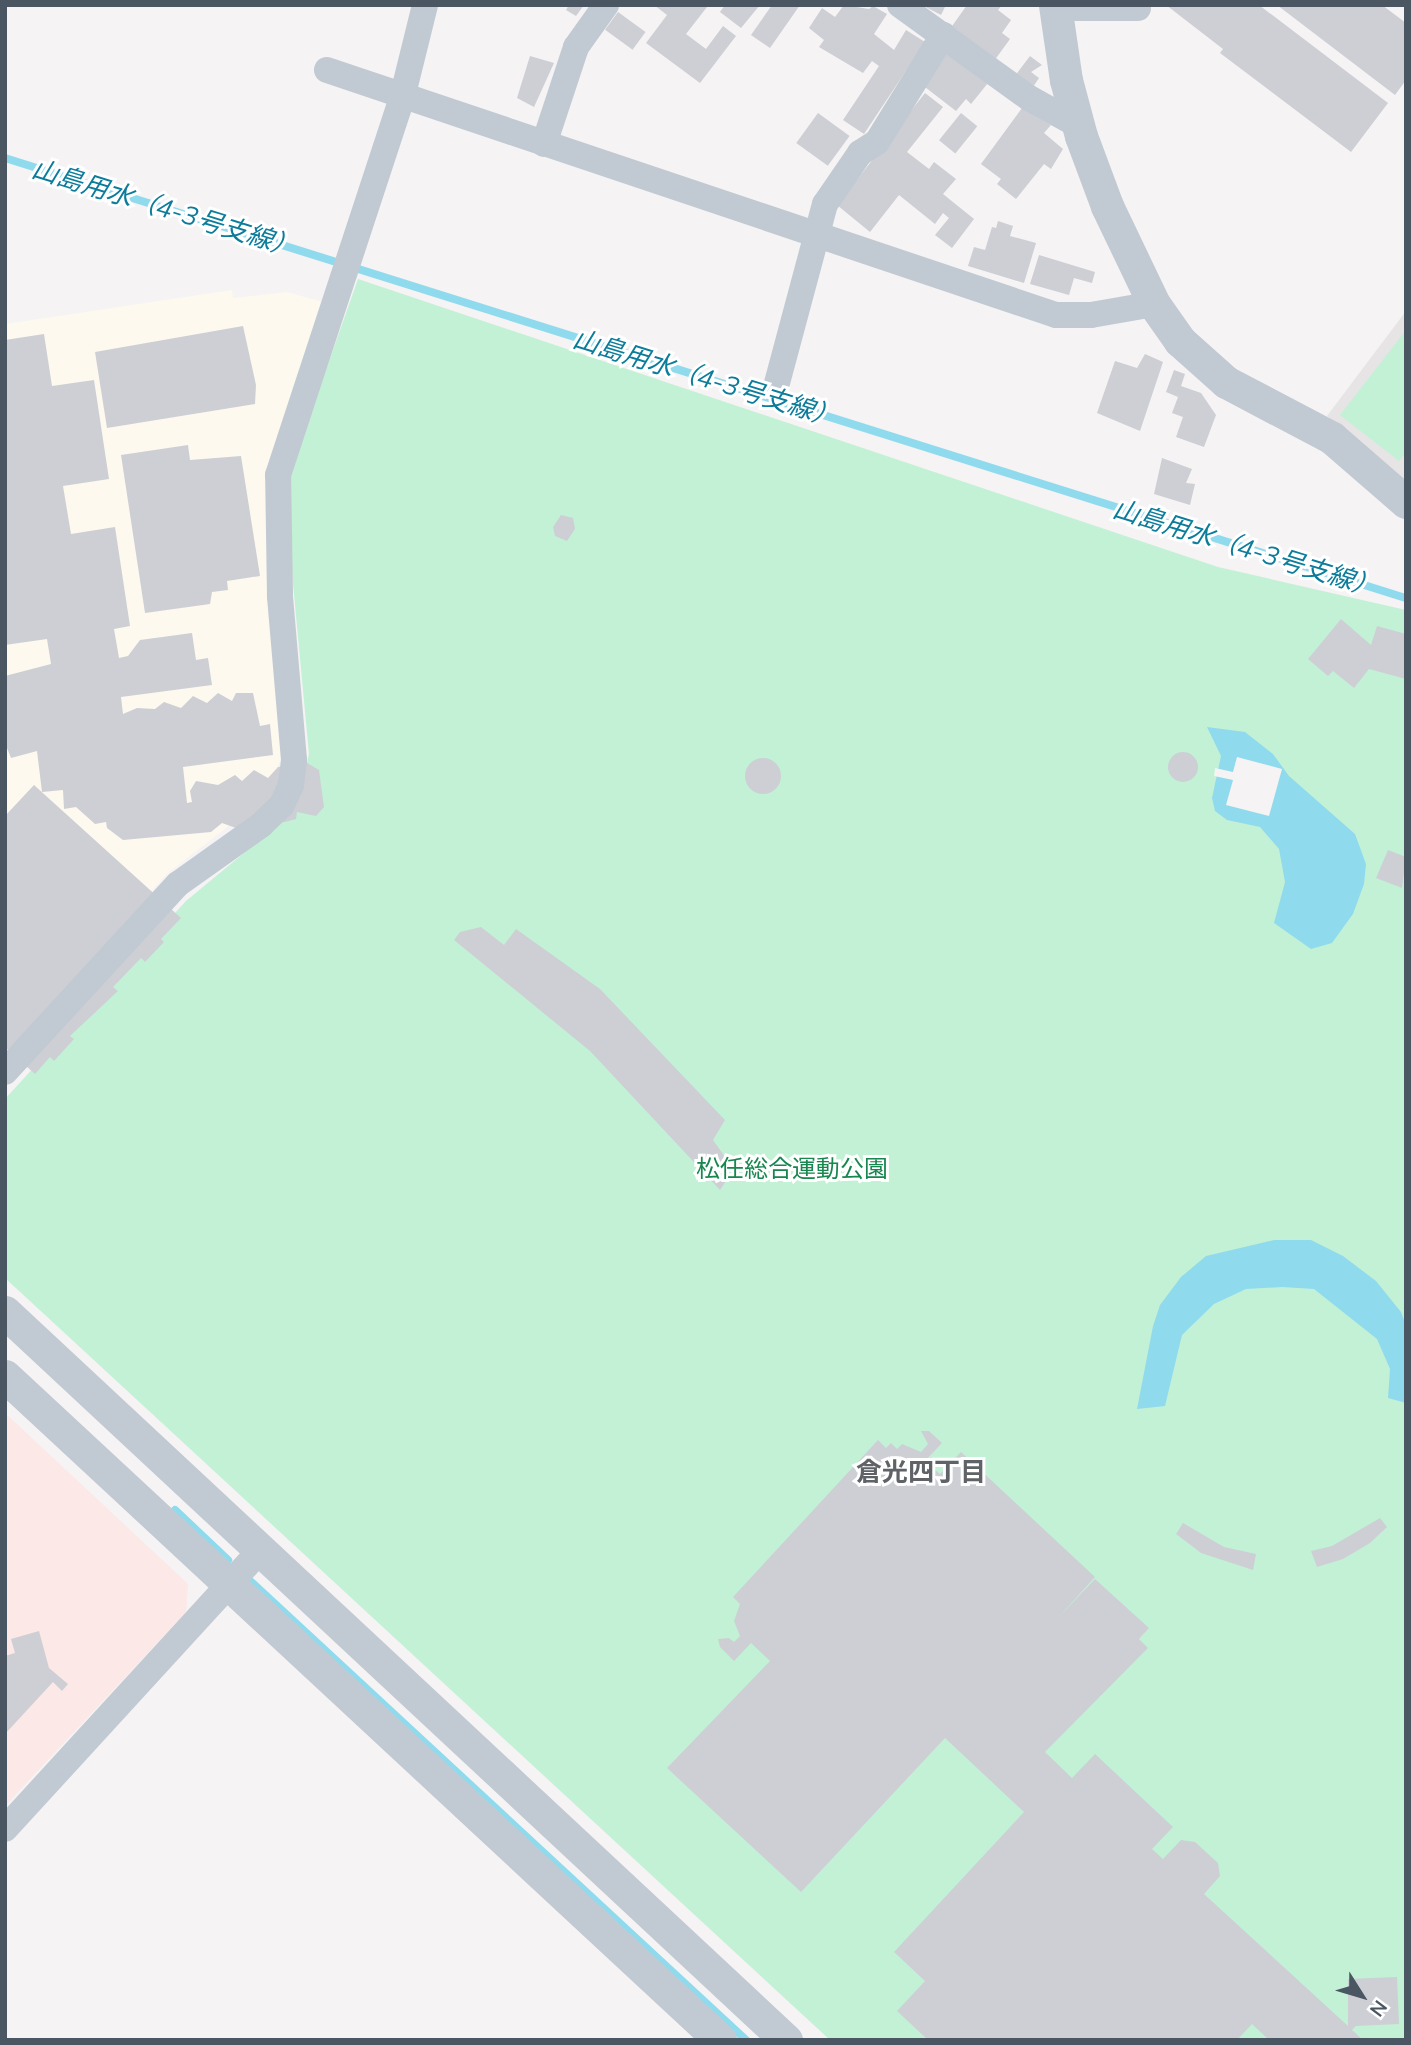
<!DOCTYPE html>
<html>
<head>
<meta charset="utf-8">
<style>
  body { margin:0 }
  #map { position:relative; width:1411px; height:2045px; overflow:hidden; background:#f5f3f3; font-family:Mulish,"Noto Sans JP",sans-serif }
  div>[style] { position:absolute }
  .commercial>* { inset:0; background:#fdf9ef }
  .education>* { inset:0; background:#e6e4e5 }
  .medical>* { inset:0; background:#fce8e6 }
  .green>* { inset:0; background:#c3f1d5 }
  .water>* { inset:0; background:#90daee }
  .pier>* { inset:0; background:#f5f3f3 }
  .stream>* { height:8px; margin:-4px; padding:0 4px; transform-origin:4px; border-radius:4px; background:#90daee }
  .building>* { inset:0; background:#cdcfd5; transform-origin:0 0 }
  .round { border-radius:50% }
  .minor>* { height:26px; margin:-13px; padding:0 13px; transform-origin:13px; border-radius:13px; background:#c1cad2 }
  .tertiary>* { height:33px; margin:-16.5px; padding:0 16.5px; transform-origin:16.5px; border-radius:16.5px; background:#c1cad2 }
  span { translate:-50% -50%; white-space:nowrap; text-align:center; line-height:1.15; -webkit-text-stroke:6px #fff; paint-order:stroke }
  .park-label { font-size:24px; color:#17864f }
  .water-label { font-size:26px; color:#0c7c9b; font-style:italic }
  .neighbourhood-label { font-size:26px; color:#5f6368; font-weight:700 }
  .frame { position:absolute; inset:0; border:7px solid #4a5661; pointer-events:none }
  .north { position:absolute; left:1327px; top:1961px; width:70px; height:70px; -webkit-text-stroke:5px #fff; paint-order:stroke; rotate:127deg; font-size:19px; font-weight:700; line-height:28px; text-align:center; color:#4a5661 }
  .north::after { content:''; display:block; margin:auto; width:24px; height:32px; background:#4a5661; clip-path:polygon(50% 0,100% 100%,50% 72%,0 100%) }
</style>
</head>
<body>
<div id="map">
  <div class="commercial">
    <i style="clip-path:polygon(232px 290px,233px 298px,287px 292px,323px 302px,266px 477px,284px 753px,263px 799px,168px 873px,5px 1048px,5px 324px)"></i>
  </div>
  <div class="education">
    <i style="clip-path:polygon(1406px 311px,1406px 484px,1327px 416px)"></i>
  </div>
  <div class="medical">
    <i style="clip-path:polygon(5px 1413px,188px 1584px,186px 1612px,5px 1806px)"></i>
  </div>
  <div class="green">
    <i style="clip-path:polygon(358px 279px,1218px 567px,1406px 610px,1406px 2040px,830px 2040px,5px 1278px,5px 1099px,186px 901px,296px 810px,309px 754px,286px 509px,290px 472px)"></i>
    <i style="clip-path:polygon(1406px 330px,1406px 452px,1399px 461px,1340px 415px)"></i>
  </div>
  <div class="water">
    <i style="clip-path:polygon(1207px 727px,1245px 732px,1273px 754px,1289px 776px,1355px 834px,1366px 864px,1364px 884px,1353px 914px,1332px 943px,1311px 949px,1274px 923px,1285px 882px,1279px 849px,1260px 827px,1227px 820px,1215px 811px,1212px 798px,1221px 756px)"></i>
    <i style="clip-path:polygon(1274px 1240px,1311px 1240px,1343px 1256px,1376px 1281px,1401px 1312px,1406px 1325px,1406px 1403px,1388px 1398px,1390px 1369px,1377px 1339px,1314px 1289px,1282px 1287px,1246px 1289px,1214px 1304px,1182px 1335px,1165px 1406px,1137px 1409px,1153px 1326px,1160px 1305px,1181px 1277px,1206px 1256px)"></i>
  </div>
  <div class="pier">
    <i style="clip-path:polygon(1237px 757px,1282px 769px,1269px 816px,1226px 805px,1233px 780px,1214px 776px,1215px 768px,1233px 772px)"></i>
  </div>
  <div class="stream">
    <i style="left:5px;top:158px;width:1468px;rotate:17.44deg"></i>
    <i style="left:175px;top:1510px;width:73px;rotate:43.3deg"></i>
    <i style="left:248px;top:1579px;width:679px;rotate:42.79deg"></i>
  </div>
  <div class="building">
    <i style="clip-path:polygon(569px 5px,584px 5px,576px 16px,566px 10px)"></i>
    <i style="clip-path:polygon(654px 5px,707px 7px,686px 34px,706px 49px,723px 26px,736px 36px,700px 83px,646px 43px,667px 15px)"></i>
    <i style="clip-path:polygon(725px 5px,760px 5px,741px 28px,720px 12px)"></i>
    <i style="clip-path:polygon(772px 5px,800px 5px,770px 48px,751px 35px)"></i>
    <i style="clip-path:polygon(844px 5px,869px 9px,873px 6px,887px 14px,874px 34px,894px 50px,906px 30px,925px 42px,864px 134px,843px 120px,879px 66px,872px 61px,863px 73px,819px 47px,824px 40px,809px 28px,822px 8px,835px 17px)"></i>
    <i style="clip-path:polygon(922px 5px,946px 5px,941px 15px)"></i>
    <i style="clip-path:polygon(967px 5px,1002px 5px,998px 10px,1011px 20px,1002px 33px,1010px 39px,994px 61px,950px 29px)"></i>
    <i style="clip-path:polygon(1166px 5px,1259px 5px,1388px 103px,1351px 152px,1220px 53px,1223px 49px)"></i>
    <i style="clip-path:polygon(1277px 5px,1382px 5px,1406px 23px,1406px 80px,1395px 95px)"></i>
    <i style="left:618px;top:12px;width:34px;height:22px;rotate:36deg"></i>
    <i style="clip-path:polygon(948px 50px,988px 83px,971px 104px,966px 99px,956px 111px,921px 84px)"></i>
    <i style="clip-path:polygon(530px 56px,554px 63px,534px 107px,517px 98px)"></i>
    <i style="clip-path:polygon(1030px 56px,1042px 65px,1031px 72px,1039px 78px,1031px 90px,1014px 77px)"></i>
    <i style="clip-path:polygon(925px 93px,943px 107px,907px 152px,929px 169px,934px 162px,956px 179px,943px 194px,974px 219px,952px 248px,935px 235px,949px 218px,943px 213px,935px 224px,899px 195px,870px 232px,837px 205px)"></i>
    <i style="clip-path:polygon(1022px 108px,1051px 125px,1044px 133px,1063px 149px,1051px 169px,1044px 164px,1016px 199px,997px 184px,1001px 179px,981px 164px)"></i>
    <i style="left:818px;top:113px;width:39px;height:37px;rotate:36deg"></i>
    <i style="left:961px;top:113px;width:21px;height:35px;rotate:39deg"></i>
    <i style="clip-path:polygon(998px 221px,1013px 226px,1010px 236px,1036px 243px,1024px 283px,968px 266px,974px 247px,985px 250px,992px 227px,996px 228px)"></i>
    <i style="clip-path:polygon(1039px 255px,1095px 272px,1092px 283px,1074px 278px,1069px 295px,1030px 284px)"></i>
    <i style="clip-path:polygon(243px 326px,256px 385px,255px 404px,107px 428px,95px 352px)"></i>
    <i style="clip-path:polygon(44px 334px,52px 386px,94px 380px,109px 479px,63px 486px,71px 534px,115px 527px,130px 626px,114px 629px,119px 658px,128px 656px,140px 640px,192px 633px,196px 660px,208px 658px,212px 685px,121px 697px,123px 714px,137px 708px,155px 709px,164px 702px,181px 708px,193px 696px,207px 703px,218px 693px,232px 701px,236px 693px,253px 693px,260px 726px,270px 724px,273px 755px,183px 767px,187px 803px,192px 802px,190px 791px,196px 781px,218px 785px,235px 775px,242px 781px,254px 770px,268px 778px,278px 767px,307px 763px,319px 770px,324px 807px,316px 816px,297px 812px,296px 819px,285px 822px,236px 828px,222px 823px,211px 832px,123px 840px,107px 828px,106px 822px,95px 824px,76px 807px,64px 809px,63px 790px,42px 792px,37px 751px,11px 758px,5px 743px,5px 676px,51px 664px,47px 639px,5px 645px,5px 340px)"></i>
    <i style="clip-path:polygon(1145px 354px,1163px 362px,1140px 431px,1097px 413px,1115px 361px,1137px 368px)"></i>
    <i style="clip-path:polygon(1174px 370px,1185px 374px,1181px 386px,1201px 393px,1216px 415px,1204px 447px,1176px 437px,1183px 417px,1172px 413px,1178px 397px,1166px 392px)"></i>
    <i style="clip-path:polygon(188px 445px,190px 460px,241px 456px,260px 576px,227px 581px,228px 590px,212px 592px,210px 604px,145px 613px,121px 455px)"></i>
    <i style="clip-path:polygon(1162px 458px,1192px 469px,1186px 483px,1195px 484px,1190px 505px,1154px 494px)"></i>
    <i style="clip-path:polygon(561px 515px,573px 518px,575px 529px,567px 541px,555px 536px,553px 527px)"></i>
    <i style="clip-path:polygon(1341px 619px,1371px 645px,1377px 626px,1406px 634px,1406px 679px,1369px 669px,1354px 688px,1333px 671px,1328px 676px,1308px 659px)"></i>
    <i class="round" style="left:1168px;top:752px;width:30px;height:30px"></i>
    <i class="round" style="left:745px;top:758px;width:36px;height:36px"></i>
    <i style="clip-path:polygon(34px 785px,181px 918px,161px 939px,164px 942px,145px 962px,141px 958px,113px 987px,118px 991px,70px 1036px,74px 1039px,54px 1061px,50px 1057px,35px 1074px,5px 1047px,5px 816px)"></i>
    <i style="clip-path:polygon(1388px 850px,1406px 857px,1402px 888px,1376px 878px)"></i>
    <i style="clip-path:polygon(481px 927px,504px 945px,516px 929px,600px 989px,725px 1120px,713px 1140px,728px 1161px,726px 1181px,720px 1190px,590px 1051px,454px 940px,460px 932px)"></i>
    <i style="clip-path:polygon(921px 1431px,929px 1431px,942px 1443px,925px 1461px,940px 1474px,961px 1452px,1095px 1577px,1057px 1619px,1095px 1579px,1149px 1628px,1139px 1639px,1148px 1648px,1045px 1752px,1072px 1778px,1095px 1754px,1173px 1827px,1152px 1849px,1163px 1859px,1181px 1840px,1195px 1842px,1218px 1863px,1220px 1876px,1204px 1894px,1348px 2026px,1348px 1979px,1397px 1977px,1399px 2024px,1356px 2026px,1352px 2030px,1363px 2040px,1269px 2040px,1252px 2024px,1237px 2040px,928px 2040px,897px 2011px,925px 1981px,894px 1952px,1024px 1812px,945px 1738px,801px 1892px,667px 1768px,770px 1661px,751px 1643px,734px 1661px,720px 1647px,718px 1639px,729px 1638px,734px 1642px,740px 1636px,734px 1621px,740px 1604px,733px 1597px,878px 1440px,886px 1448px,891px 1443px,897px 1449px,902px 1444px,921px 1452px,928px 1444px)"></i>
    <i style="clip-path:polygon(1380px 1518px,1387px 1527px,1370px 1543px,1343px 1559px,1317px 1567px,1311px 1551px,1332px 1546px)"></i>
    <i style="clip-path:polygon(1183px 1523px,1224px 1547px,1256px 1554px,1253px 1570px,1201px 1553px,1176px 1534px)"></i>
    <i style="clip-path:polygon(39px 1631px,49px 1668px,68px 1684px,62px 1691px,53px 1682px,5px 1734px,5px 1656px,15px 1653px,11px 1639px)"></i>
  </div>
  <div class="minor">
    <i style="left:900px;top:5px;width:159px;rotate:35.8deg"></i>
    <i style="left:1029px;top:98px;width:56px;rotate:28.9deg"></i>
    <i style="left:1056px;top:8px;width:82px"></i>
    <i style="left:327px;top:70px;width:769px;rotate:18.58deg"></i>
    <i style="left:1056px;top:315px;width:35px"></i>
    <i style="left:1091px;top:315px;width:64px;rotate:-9.9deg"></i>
    <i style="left:544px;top:144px;width:102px;rotate:-71.7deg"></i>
    <i style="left:576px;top:47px;width:52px;rotate:-54.5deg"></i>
    <i style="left:777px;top:383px;width:185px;rotate:-75deg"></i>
    <i style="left:825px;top:204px;width:62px;rotate:-55.5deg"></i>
    <i style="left:860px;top:153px;width:20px;rotate:-33deg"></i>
    <i style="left:877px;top:142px;width:126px;rotate:-58.3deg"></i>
    <i style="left:5px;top:1072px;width:255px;rotate:-47.4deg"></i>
    <i style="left:178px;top:884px;width:102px;rotate:-35.4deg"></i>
    <i style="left:261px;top:825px;width:29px;rotate:-44deg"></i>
    <i style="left:282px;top:805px;width:22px;rotate:-66deg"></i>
    <i style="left:291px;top:785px;width:25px;rotate:-83deg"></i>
    <i style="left:294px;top:760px;width:165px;rotate:-94.9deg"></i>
    <i style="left:280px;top:596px;width:121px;rotate:-90.9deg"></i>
    <i style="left:278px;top:475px;width:397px;rotate:-71.8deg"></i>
    <i style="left:402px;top:98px;width:96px;rotate:-76.1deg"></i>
    <i style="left:5px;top:1829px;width:380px;rotate:-47.5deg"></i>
  </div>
  <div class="tertiary">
    <i style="left:1055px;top:5px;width:76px;rotate:81.7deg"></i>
    <i style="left:1066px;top:80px;width:58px;rotate:75deg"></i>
    <i style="left:1081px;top:136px;width:75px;rotate:69.6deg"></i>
    <i style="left:1107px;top:206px;width:109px;rotate:64.4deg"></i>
    <i style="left:1154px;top:304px;width:45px;rotate:54.9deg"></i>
    <i style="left:1180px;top:341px;width:62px;rotate:41.7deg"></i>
    <i style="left:1226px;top:382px;width:120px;rotate:27.8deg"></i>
    <i style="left:1332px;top:438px;width:98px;rotate:40.9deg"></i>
    <i style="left:5px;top:1312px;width:1068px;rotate:42.99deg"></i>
    <i style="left:5px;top:1376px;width:976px;rotate:42.88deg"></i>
  </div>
  <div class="park-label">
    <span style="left:792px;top:1169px">松任総合運動公園</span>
  </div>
  <div class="water-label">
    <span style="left:165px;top:208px;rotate:17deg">山島用水（4-3号支線）</span>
    <span style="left:706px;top:378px;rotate:17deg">山島用水（4-3号支線）</span>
    <span style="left:1246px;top:548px;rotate:17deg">山島用水（4-3号支線）</span>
  </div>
  <div class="neighbourhood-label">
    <span style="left:921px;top:1472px">倉光四丁目</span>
  </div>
  <div class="frame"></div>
  <div class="north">N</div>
</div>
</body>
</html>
